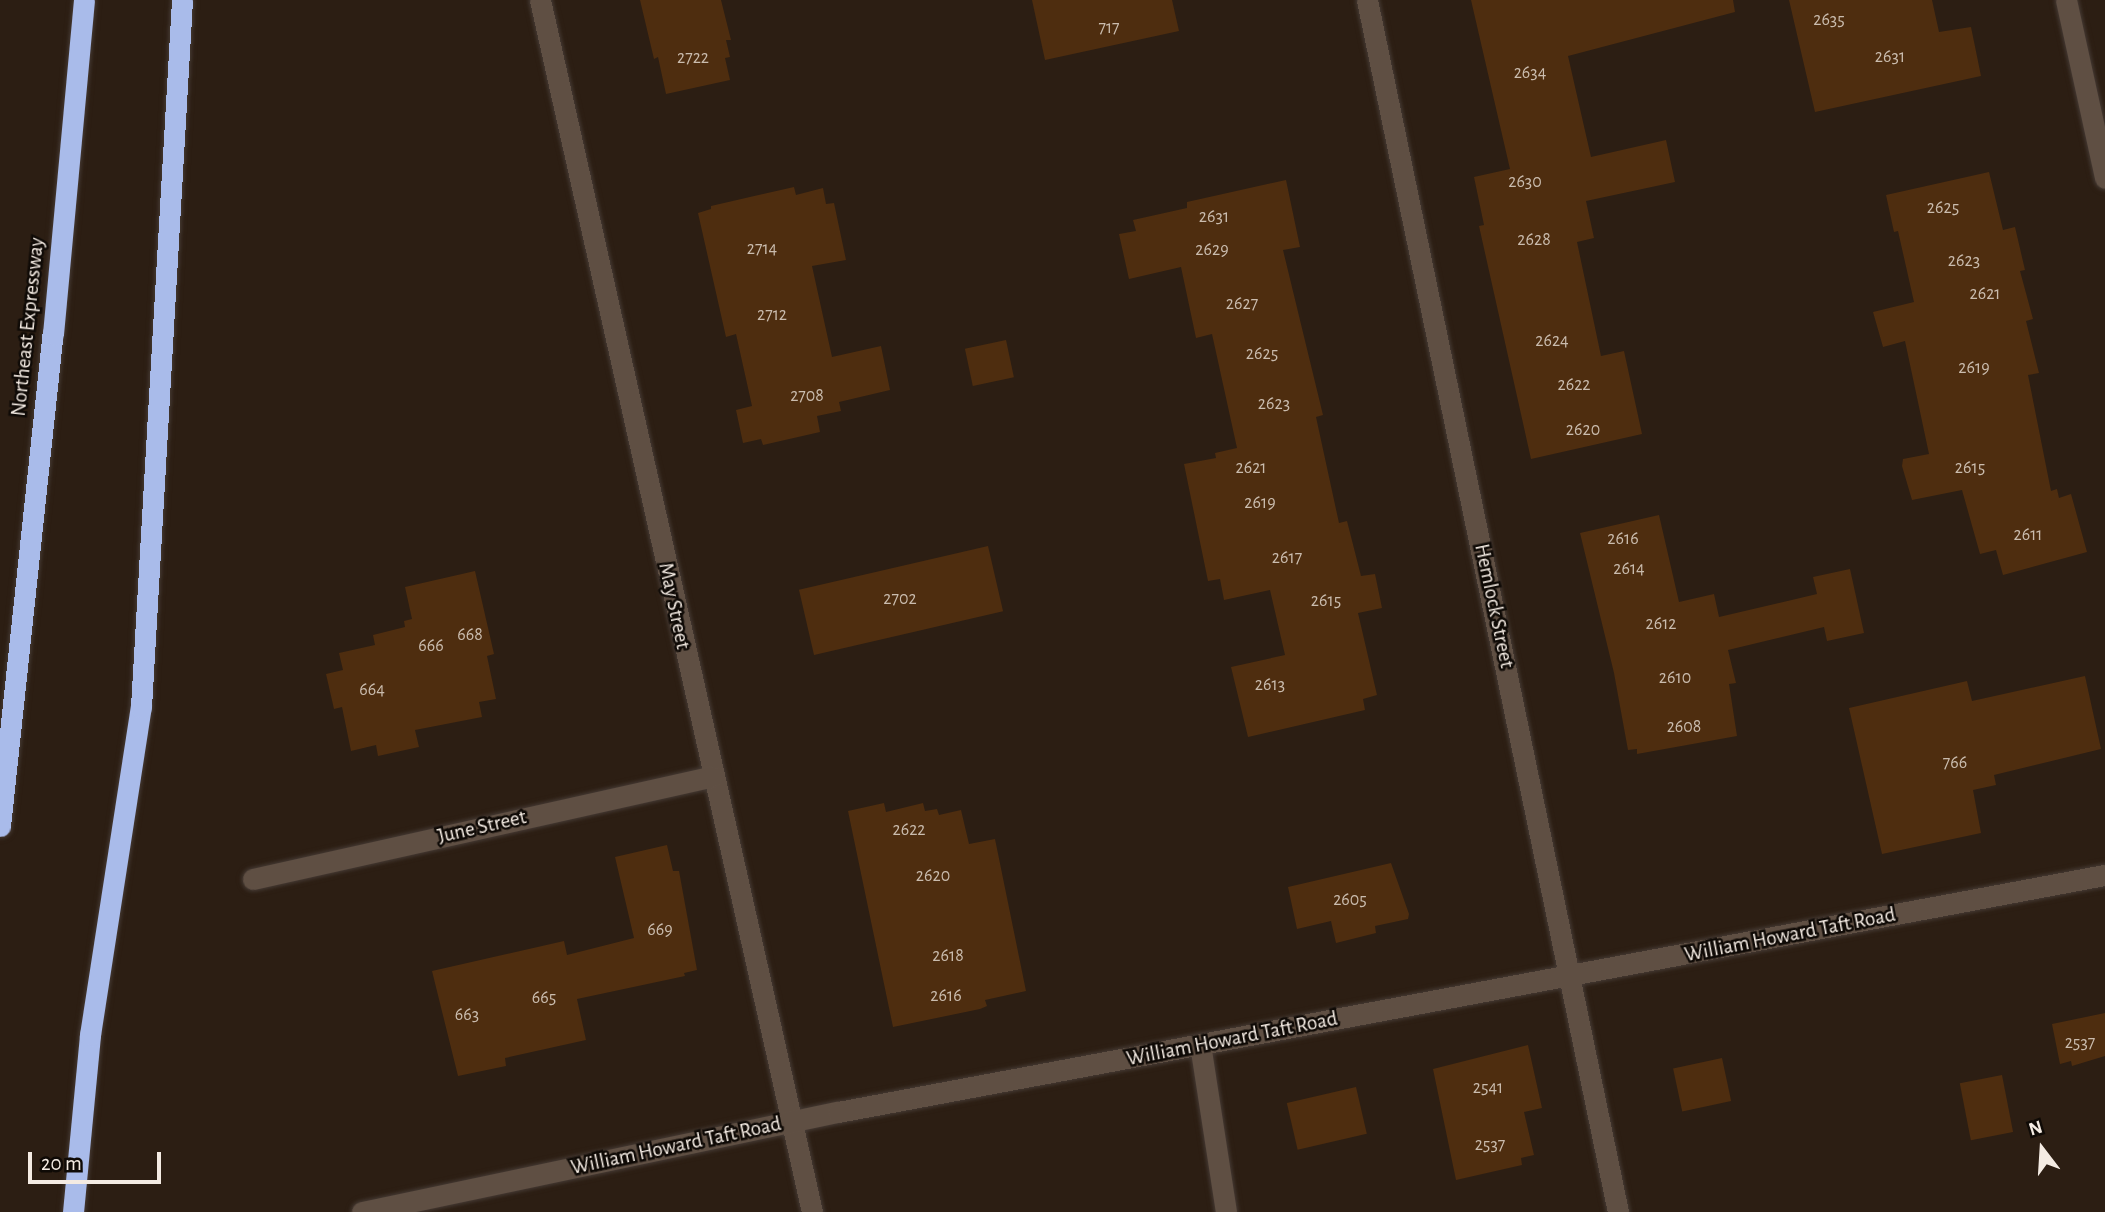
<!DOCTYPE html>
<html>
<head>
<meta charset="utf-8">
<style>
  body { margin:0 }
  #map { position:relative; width:2105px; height:1212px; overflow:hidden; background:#2c1e13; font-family:"Alegreya Sans",sans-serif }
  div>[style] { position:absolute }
  .building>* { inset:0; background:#4e2d0f; transform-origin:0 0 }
  .roads { filter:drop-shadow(0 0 2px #453a34) drop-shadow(0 0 2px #453a34) }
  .minor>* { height:21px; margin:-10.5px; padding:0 10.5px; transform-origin:10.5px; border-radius:10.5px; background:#5f4f43 }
  .highway>* { height:21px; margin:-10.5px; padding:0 10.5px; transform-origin:10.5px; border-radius:10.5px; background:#a9bbea }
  span { translate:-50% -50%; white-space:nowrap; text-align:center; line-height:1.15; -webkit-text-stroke:5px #0f0a06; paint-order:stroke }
  .number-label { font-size:18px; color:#cabcae }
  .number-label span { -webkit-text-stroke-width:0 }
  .street-label { font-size:21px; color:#f4ebe3 }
  .north { position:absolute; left:2007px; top:1114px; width:70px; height:70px; -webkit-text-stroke:5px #0f0a06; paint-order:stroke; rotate:343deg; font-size:19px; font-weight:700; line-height:28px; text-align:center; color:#f4ebe3 }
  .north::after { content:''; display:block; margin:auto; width:24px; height:32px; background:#f4ebe3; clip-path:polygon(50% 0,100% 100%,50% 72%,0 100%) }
  .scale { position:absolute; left:28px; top:1152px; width:133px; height:32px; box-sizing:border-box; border:4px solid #f4ebe3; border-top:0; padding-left:9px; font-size:21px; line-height:24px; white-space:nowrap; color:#f4ebe3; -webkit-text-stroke:5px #0f0a06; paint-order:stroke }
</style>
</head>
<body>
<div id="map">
  <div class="building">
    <i style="clip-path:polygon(640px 0,721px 0,731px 40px,726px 40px,730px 57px,725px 58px,730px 80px,666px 94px,658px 57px,654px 59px)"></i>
    <i style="clip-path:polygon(1032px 0,1172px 0,1179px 31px,1045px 60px)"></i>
    <i style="clip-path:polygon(1471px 0,1733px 0,1735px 12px,1568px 56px,1591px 157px,1666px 140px,1675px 182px,1586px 201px,1594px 238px,1577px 242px,1601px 356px,1624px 351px,1642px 434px,1531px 459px,1479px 226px,1484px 225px,1474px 177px,1510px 169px)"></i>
    <i style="clip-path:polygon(1789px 0,1932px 0,1939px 32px,1971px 27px,1981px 76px,1815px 112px)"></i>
    <i style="clip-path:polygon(1989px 172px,2003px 230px,2015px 227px,2025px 270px,2020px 271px,2033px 319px,2026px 321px,2039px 373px,2028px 375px,2051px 491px,2057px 489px,2059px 498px,2071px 494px,2087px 552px,2003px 575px,1996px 550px,1980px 554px,1962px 490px,1912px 500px,1902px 466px,1903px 459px,1929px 454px,1905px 341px,1883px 347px,1873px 312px,1914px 302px,1898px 231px,1894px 232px,1886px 195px)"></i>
    <i style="clip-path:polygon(1286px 180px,1300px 247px,1283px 250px,1323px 415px,1316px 417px,1339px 523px,1347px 521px,1361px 576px,1375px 574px,1382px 608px,1358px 613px,1377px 695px,1363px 699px,1365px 710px,1248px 737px,1231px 667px,1285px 655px,1270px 590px,1224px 600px,1220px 579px,1208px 581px,1184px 464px,1216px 458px,1215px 453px,1237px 448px,1212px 334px,1196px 338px,1181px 267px,1129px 279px,1119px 234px,1136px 231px,1133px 220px,1187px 208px,1187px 202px)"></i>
    <i style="clip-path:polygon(794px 187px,796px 195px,823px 188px,826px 204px,834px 203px,846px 260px,812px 266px,832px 357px,881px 346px,890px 390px,839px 402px,841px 411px,817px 416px,820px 432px,763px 445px,761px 439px,743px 443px,736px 410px,752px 406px,736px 334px,726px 337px,698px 213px,711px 209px,711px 206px)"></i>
    <i style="left:1006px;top:340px;width:38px;height:42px;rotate:78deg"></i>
    <i style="clip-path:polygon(1659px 515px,1679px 602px,1714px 594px,1719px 617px,1817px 594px,1813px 577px,1850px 569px,1864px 633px,1827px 641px,1824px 627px,1728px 650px,1736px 683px,1729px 684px,1737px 736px,1637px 754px,1637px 749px,1628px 750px,1614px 673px,1580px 533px)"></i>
    <i style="left:988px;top:546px;width:67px;height:194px;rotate:77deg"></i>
    <i style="clip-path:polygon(475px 571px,494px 654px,487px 656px,496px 699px,479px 702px,482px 717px,415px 730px,419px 747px,378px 756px,376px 745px,351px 751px,342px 707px,334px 709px,326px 674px,343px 670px,339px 653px,375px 645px,373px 635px,405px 627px,404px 621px,412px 619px,405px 587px)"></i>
    <i style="clip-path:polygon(2085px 676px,2101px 749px,1994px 775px,1996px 785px,1973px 790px,1981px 833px,1882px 854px,1849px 708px,1967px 681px,1972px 701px)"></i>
    <i style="clip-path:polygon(884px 803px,886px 812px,923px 803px,925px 811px,937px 809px,939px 815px,961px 810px,969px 844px,995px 839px,1026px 991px,985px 1000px,987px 1006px,980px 1009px,893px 1027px,848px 811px)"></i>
    <i style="clip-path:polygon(667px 845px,673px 871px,679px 871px,697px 970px,684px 973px,685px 976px,577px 999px,586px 1040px,505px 1058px,506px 1066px,458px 1076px,432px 971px,564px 941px,567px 955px,634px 938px,615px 857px)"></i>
    <i style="clip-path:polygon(1391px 863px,1409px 914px,1408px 919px,1375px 926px,1376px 933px,1336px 943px,1331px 921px,1297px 929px,1288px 887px)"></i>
    <i style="clip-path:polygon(2105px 1013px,2105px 1056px,2072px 1066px,2071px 1061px,2060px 1064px,2052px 1024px)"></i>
    <i style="clip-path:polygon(1528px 1045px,1542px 1108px,1524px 1112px,1534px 1155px,1521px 1158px,1522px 1165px,1456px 1180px,1433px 1069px)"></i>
    <i style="left:1722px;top:1058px;width:44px;height:50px;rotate:78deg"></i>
    <i style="left:2002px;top:1075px;width:58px;height:43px;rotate:79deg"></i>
    <i style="left:1356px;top:1087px;width:48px;height:71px;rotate:77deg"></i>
  </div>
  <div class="roads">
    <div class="minor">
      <i style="left:540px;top:0;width:1242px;rotate:77.35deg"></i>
      <i style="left:1367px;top:0;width:1238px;rotate:78.3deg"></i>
      <i style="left:2066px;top:0;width:182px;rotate:77.6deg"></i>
      <i style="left:253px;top:879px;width:470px;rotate:-12.6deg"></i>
      <i style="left:1200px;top:1044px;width:170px;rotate:81.2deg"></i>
      <i style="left:362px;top:1212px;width:486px;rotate:-11.9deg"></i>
      <i style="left:838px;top:1112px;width:1289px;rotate:-10.6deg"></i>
    </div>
    <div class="highway">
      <i style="left:0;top:826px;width:495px;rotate:-83.9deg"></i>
      <i style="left:53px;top:334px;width:335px;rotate:-84.7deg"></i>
      <i style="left:73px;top:1212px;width:178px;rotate:-84.5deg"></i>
      <i style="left:90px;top:1035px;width:332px;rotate:-81.2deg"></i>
      <i style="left:141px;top:707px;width:708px;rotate:-86.68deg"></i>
    </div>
  </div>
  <div class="number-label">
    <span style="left:1829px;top:20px">2635</span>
    <span style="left:1109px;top:28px">717</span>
    <span style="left:1890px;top:57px">2631</span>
    <span style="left:693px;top:58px">2722</span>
    <span style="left:1530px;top:73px">2634</span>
    <span style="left:1525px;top:182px">2630</span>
    <span style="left:1943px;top:208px">2625</span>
    <span style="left:1214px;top:217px">2631</span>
    <span style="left:1534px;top:240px">2628</span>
    <span style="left:762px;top:249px">2714</span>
    <span style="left:1212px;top:250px">2629</span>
    <span style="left:1964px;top:261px">2623</span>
    <span style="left:1985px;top:294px">2621</span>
    <span style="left:1242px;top:304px">2627</span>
    <span style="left:772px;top:315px">2712</span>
    <span style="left:1552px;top:341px">2624</span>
    <span style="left:1262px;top:354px">2625</span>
    <span style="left:1974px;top:368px">2619</span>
    <span style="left:1574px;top:385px">2622</span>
    <span style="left:807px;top:396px">2708</span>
    <span style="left:1274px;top:404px">2623</span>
    <span style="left:1583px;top:430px">2620</span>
    <span style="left:1251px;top:468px">2621</span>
    <span style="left:1970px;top:468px">2615</span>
    <span style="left:1260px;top:503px">2619</span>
    <span style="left:2028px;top:535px">2611</span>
    <span style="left:1623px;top:539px">2616</span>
    <span style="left:1287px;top:558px">2617</span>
    <span style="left:1629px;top:569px">2614</span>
    <span style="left:900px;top:599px">2702</span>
    <span style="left:1326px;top:601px">2615</span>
    <span style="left:1661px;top:624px">2612</span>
    <span style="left:470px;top:635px">668</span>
    <span style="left:431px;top:646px">666</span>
    <span style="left:1675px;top:678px">2610</span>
    <span style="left:1270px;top:685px">2613</span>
    <span style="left:372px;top:690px">664</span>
    <span style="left:1684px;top:727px">2608</span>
    <span style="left:1955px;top:763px">766</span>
    <span style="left:909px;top:830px">2622</span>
    <span style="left:933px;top:876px">2620</span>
    <span style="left:1350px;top:900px">2605</span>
    <span style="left:660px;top:930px">669</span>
    <span style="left:948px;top:956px">2618</span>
    <span style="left:946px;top:996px">2616</span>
    <span style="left:544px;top:998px">665</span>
    <span style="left:467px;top:1015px">663</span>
    <span style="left:2080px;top:1043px">2537</span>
    <span style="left:1488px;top:1088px">2541</span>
    <span style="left:1490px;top:1145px">2537</span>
  </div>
  <div class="street-label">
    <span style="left:28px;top:327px;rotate:-84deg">Northeast Expressway</span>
    <span style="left:674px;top:606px;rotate:78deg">May Street</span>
    <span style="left:1494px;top:606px;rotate:78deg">Hemlock Street</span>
    <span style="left:482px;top:827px;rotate:-13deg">June Street</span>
    <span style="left:1790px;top:935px;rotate:-11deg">William Howard Taft Road</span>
    <span style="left:1232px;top:1039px;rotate:-11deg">William Howard Taft Road</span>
    <span style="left:676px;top:1146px;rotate:-12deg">William Howard Taft Road</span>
  </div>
  <div class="north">N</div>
  <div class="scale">20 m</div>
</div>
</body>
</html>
